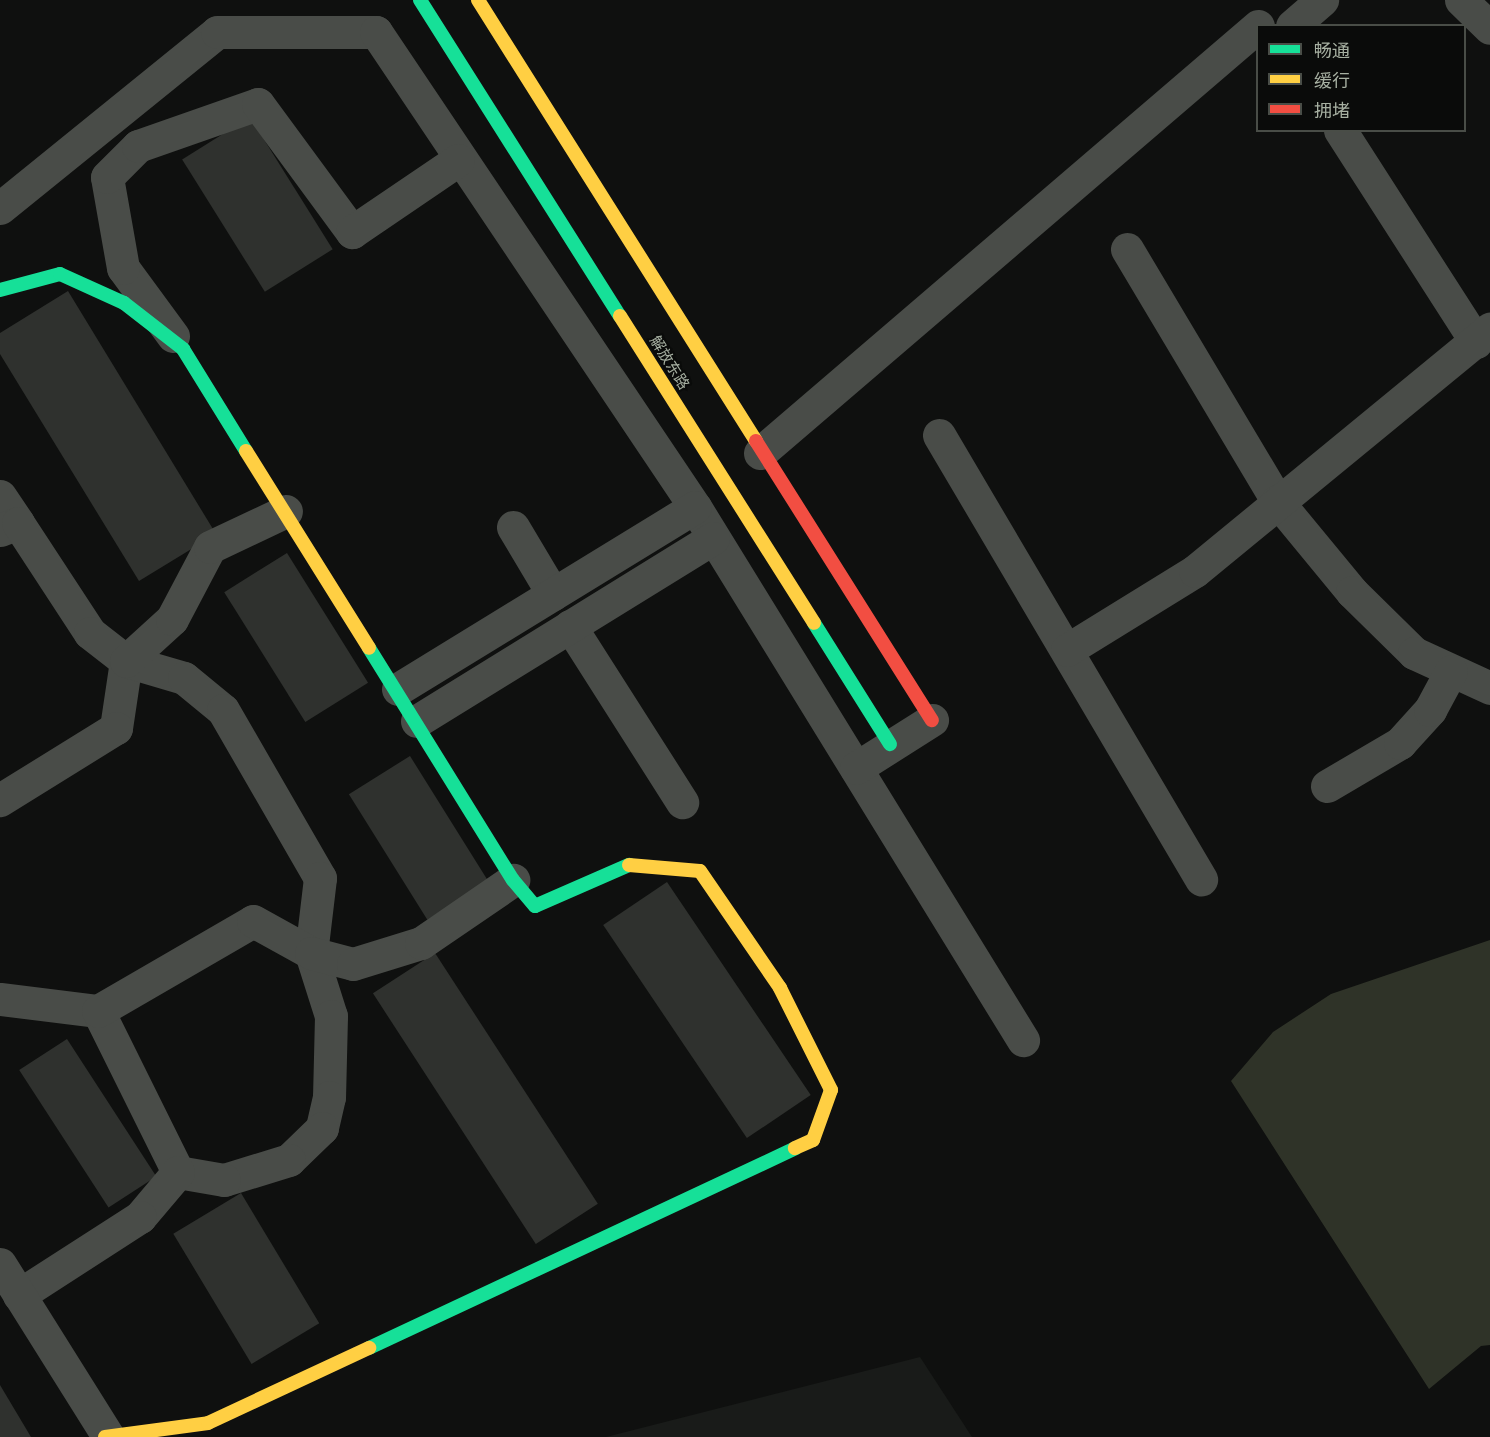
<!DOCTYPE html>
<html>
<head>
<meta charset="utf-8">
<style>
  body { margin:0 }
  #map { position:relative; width:1490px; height:1437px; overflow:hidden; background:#0f100f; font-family:"DejaVu Sans","Noto Sans SC",sans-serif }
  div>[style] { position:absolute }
  .built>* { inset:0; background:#191b19 }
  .water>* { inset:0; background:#2f3328 }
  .building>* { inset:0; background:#2f312e; transform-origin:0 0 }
  .street>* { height:33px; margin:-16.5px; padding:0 16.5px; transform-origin:16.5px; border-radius:16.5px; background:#494c48 }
  .fast>* { height:14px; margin:-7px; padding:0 7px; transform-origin:7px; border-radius:7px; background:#16e098 }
  .slow>* { height:14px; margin:-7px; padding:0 7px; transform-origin:7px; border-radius:7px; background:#ffcf43 }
  .jam>* { height:14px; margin:-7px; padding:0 7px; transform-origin:7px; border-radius:7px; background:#f24e42 }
  span { translate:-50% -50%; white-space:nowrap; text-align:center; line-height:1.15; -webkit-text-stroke:4.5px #0a0b0a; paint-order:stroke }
  .street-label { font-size:15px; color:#a7b0a2 }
  .legend { position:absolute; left:1256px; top:24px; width:210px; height:108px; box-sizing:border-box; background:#0a0b0a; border:2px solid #494d47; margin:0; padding:8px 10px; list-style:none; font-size:18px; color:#a7b0a2 }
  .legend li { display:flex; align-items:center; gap:12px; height:30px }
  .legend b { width:30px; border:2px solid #494d47 }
</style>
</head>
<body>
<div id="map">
  <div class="built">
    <i style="clip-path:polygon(920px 1357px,972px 1437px,606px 1437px)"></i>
  </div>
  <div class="water">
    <i style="clip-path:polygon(1490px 940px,1490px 1345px,1481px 1346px,1429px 1389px,1231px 1081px,1273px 1032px,1331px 994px)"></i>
  </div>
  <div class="building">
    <i style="left:250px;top:117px;width:156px;height:80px;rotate:58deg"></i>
    <i style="clip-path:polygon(68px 291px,216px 534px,139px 581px,0 354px,0 333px)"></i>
    <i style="left:287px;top:553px;width:153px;height:74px;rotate:58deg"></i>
    <i style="left:410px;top:756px;width:148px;height:72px;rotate:58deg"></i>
    <i style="left:667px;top:882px;width:257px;height:77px;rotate:56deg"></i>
    <i style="left:435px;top:953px;width:299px;height:74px;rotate:57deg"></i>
    <i style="left:67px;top:1039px;width:164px;height:57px;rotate:57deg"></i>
    <i style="left:241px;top:1193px;width:152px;height:79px;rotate:59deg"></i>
    <i style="clip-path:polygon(0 1385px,31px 1437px,0 1437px)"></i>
  </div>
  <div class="street">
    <i style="left:1461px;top:0;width:40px;rotate:44deg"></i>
    <i style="left:1292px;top:26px;width:40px;rotate:-41deg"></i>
    <i style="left:1340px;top:130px;width:252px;rotate:57.3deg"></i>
    <i style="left:0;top:208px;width:279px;rotate:-39deg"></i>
    <i style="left:217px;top:32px;width:159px"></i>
    <i style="left:376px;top:32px;width:572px;rotate:56.12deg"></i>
    <i style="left:695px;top:507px;width:626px;rotate:58.39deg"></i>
    <i style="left:1127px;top:249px;width:293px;rotate:59.2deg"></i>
    <i style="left:1277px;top:501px;width:118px;rotate:50.5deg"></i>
    <i style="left:1352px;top:592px;width:87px;rotate:44.5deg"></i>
    <i style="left:1414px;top:653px;width:84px;rotate:24.7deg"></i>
    <i style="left:173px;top:336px;width:84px;rotate:-126.3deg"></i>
    <i style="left:123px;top:268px;width:92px;rotate:-100deg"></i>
    <i style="left:107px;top:177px;width:44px;rotate:-45deg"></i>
    <i style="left:138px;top:146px;width:127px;rotate:-19.3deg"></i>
    <i style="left:258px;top:104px;width:159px;rotate:53.7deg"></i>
    <i style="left:352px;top:232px;width:128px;rotate:-34.2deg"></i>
    <i style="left:939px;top:435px;width:516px;rotate:59.46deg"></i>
    <i style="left:760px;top:453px;width:656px;rotate:-40.61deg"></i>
    <i style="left:0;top:496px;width:32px;rotate:56deg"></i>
    <i style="left:513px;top:527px;width:78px;rotate:59.2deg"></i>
    <i style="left:0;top:530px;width:19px;rotate:-21deg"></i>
    <i style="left:18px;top:523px;width:131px;rotate:56.8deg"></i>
    <i style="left:90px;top:633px;width:46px;rotate:37.9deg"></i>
    <i style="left:126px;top:661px;width:68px;rotate:98.5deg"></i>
    <i style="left:116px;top:728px;width:137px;rotate:148.2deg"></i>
    <i style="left:570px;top:626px;width:209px;rotate:57.5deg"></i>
    <i style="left:1067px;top:650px;width:150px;rotate:-31.7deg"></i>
    <i style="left:1195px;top:571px;width:382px;rotate:-39.4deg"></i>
    <i style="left:126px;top:661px;width:60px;rotate:16.3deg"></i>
    <i style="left:184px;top:678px;width:50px;rotate:39.4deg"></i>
    <i style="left:223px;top:710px;width:194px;rotate:60deg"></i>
    <i style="left:320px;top:878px;width:76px;rotate:96.8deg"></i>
    <i style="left:311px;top:953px;width:66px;rotate:72.4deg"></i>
    <i style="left:331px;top:1016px;width:81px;rotate:91.4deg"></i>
    <i style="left:329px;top:1097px;width:32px;rotate:103deg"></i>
    <i style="left:322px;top:1128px;width:46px;rotate:135.9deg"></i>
    <i style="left:289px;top:1160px;width:68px;rotate:162.9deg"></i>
    <i style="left:224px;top:1180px;width:47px;rotate:-170.1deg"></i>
    <i style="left:126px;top:661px;width:62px;rotate:-42.4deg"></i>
    <i style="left:172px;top:619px;width:81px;rotate:-62.2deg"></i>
    <i style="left:210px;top:547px;width:84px;rotate:-25.3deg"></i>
    <i style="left:398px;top:689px;width:348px;rotate:-31.5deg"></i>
    <i style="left:417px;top:721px;width:348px;rotate:-31.7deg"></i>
    <i style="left:856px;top:768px;width:90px;rotate:-32.3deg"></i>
    <i style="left:1327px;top:786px;width:85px;rotate:-30.5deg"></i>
    <i style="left:1400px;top:743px;width:45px;rotate:-47.7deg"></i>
    <i style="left:1430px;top:710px;width:44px;rotate:-61.7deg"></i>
    <i style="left:0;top:999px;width:99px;rotate:7deg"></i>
    <i style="left:98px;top:1011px;width:180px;rotate:63.6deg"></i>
    <i style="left:178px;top:1172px;width:59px;rotate:130.2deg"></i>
    <i style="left:140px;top:1217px;width:144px;rotate:147.2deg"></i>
    <i style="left:98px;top:1011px;width:179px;rotate:-30.1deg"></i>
    <i style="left:253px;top:921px;width:66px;rotate:28.9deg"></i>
    <i style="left:311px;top:953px;width:43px;rotate:14.7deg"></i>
    <i style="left:353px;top:964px;width:71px;rotate:-17.2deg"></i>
    <i style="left:421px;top:943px;width:112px;rotate:-34.4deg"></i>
    <i style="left:0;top:1264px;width:203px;rotate:57.9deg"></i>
  </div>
  <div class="fast">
    <i style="left:420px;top:0;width:374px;rotate:57.7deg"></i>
    <i style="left:0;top:290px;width:62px;rotate:-14.9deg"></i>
    <i style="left:60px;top:274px;width:70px;rotate:24.4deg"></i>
    <i style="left:124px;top:303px;width:75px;rotate:37.9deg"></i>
    <i style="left:183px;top:349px;width:120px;rotate:58.3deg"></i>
    <i style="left:814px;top:623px;width:143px;rotate:57.9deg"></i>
    <i style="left:369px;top:648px;width:273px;rotate:58.2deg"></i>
    <i style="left:513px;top:880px;width:34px;rotate:50deg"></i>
    <i style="left:535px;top:906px;width:103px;rotate:-23.6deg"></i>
    <i style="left:369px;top:1348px;width:471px;rotate:-25.1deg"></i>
  </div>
  <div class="slow">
    <i style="left:478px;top:0;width:521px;rotate:57.77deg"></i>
    <i style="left:620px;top:316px;width:363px;rotate:57.7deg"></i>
    <i style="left:246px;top:451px;width:232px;rotate:58deg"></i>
    <i style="left:629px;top:865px;width:71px;rotate:4.8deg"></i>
    <i style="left:700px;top:871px;width:142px;rotate:55.6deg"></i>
    <i style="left:780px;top:988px;width:114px;rotate:63.4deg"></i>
    <i style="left:831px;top:1090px;width:53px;rotate:109.8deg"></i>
    <i style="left:813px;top:1140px;width:20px;rotate:156deg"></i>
    <i style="left:105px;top:1437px;width:104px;rotate:-7.7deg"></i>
    <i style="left:208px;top:1423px;width:178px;rotate:-25deg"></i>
  </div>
  <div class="jam">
    <i style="left:756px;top:441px;width:330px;rotate:57.8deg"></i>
  </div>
  <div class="street-label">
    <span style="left:669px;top:363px;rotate:58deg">解放东路</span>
  </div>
  <ul class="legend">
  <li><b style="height:8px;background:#16e098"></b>畅通</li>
  <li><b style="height:8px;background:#ffcf43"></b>缓行</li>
  <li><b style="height:8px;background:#f24e42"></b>拥堵</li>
  </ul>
</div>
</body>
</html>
